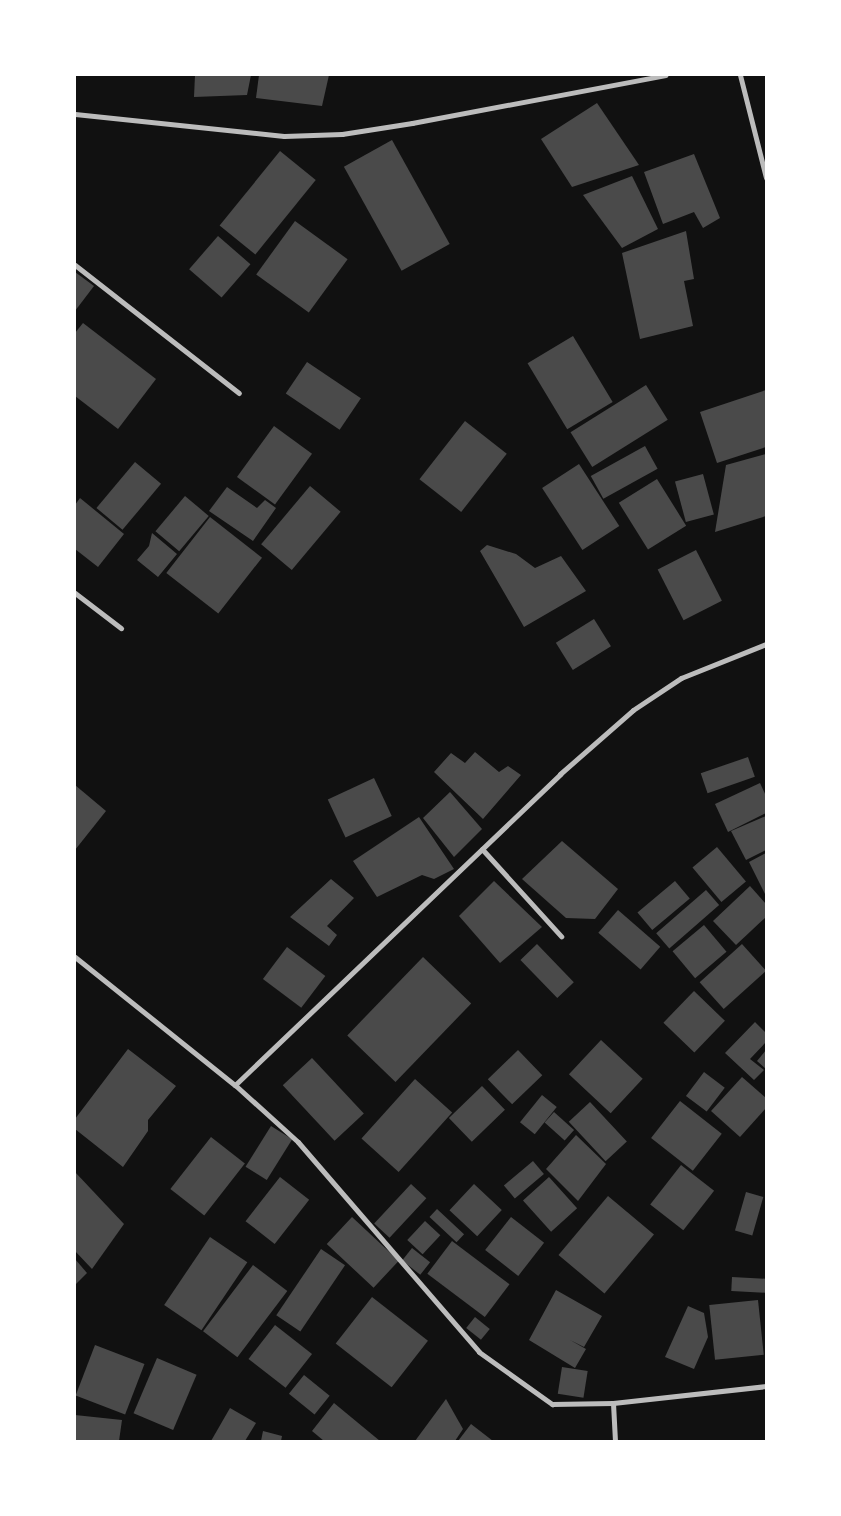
<!DOCTYPE html>
<html>
<head>
<meta charset="utf-8">
<style>
  body { margin:0 }
  #map { position:relative; width:841px; height:1516px; overflow:hidden; background:#111; font-family:"Public Sans",sans-serif }
  div>[style] { position:absolute }
  .building>* { inset:0; background:#4a4a4a; transform-origin:0 0 }
  .minor>* { height:5px; margin:-2.5px; padding:0 2.5px; transform-origin:2.5px; border-radius:2.5px; background:#bcbcbc }
  span { translate:-50% -50%; white-space:nowrap; text-align:center; line-height:1.15; -webkit-text-stroke:4px #fff; paint-order:stroke }
  .frame { position:absolute; inset:0; border:76px solid #fff; pointer-events:none }
</style>
</head>
<body>
<div id="map">
  <div class="building">
    <i style="clip-path:polygon(195px 75px,251px 75px,247px 95px,194px 97px)"></i>
    <i style="clip-path:polygon(259px 75px,329px 75px,322px 106px,256px 98px)"></i>
    <i style="clip-path:polygon(597px 103px,639px 165px,572px 187px,541px 139px)"></i>
    <i style="left:392px;top:140px;width:119px;height:55px;rotate:61deg"></i>
    <i style="left:280px;top:151px;width:46px;height:96px;rotate:39deg"></i>
    <i style="clip-path:polygon(694px 154px,720px 218px,703px 228px,694px 212px,663px 224px,644px 172px)"></i>
    <i style="clip-path:polygon(632px 176px,658px 229px,622px 248px,583px 195px)"></i>
    <i style="left:295px;top:221px;width:65px;height:66px;rotate:36deg"></i>
    <i style="clip-path:polygon(686px 231px,694px 279px,684px 281px,693px 326px,640px 339px,622px 253px)"></i>
    <i style="left:218px;top:236px;width:43px;height:44px;rotate:41deg"></i>
    <i style="clip-path:polygon(75px 272px,94px 286px,75px 311px)"></i>
    <i style="clip-path:polygon(83px 323px,156px 379px,118px 429px,75px 396px,75px 333px)"></i>
    <i style="left:573px;top:336px;width:77px;height:53px;rotate:59deg"></i>
    <i style="left:307px;top:362px;width:65px;height:38px;rotate:34deg"></i>
    <i style="left:646px;top:385px;width:41px;height:89px;rotate:58deg"></i>
    <i style="clip-path:polygon(766px 390px,766px 447px,717px 463px,700px 412px)"></i>
    <i style="left:465px;top:421px;width:53px;height:74px;rotate:38deg"></i>
    <i style="left:274px;top:426px;width:47px;height:63px;rotate:36deg"></i>
    <i style="left:645px;top:446px;width:26px;height:62px;rotate:61deg"></i>
    <i style="clip-path:polygon(766px 454px,766px 516px,715px 532px,726px 465px)"></i>
    <i style="left:135px;top:462px;width:34px;height:60px;rotate:40deg"></i>
    <i style="left:579px;top:464px;width:74px;height:44px;rotate:57deg"></i>
    <i style="left:703px;top:474px;width:42px;height:29px;rotate:75deg"></i>
    <i style="left:657px;top:479px;width:55px;height:45px;rotate:58deg"></i>
    <i style="left:310px;top:486px;width:40px;height:76px;rotate:40deg"></i>
    <i style="clip-path:polygon(227px 487px,257px 508px,265px 500px,276px 508px,253px 541px,209px 511px)"></i>
    <i style="left:185px;top:496px;width:31px;height:46px;rotate:40deg"></i>
    <i style="clip-path:polygon(80px 498px,124px 534px,98px 567px,75px 549px,75px 505px)"></i>
    <i style="left:210px;top:517px;width:66px;height:71px;rotate:38deg"></i>
    <i style="clip-path:polygon(152px 533px,177px 554px,158px 577px,137px 560px,149px 546px)"></i>
    <i style="clip-path:polygon(487px 545px,516px 554px,535px 568px,561px 556px,586px 591px,524px 627px,480px 551px)"></i>
    <i style="left:696px;top:550px;width:57px;height:43px;rotate:63deg"></i>
    <i style="left:594px;top:619px;width:32px;height:45px;rotate:58deg"></i>
    <i style="clip-path:polygon(475px 752px,499px 772px,508px 766px,521px 775px,483px 819px,434px 772px,451px 753px,465px 763px)"></i>
    <i style="left:748px;top:757px;width:21px;height:50px;rotate:71deg"></i>
    <i style="left:374px;top:778px;width:42px;height:51px;rotate:65deg"></i>
    <i style="clip-path:polygon(760px 783px,766px 796px,766px 813px,728px 832px,715px 804px)"></i>
    <i style="clip-path:polygon(75px 785px,106px 811px,75px 850px)"></i>
    <i style="clip-path:polygon(450px 792px,482px 829px,454px 857px,423px 818px)"></i>
    <i style="clip-path:polygon(766px 816px,766px 850px,746px 860px,731px 831px)"></i>
    <i style="clip-path:polygon(419px 817px,454px 869px,434px 879px,422px 875px,377px 897px,353px 861px)"></i>
    <i style="clip-path:polygon(562px 841px,618px 889px,595px 919px,566px 918px,522px 879px)"></i>
    <i style="left:717px;top:847px;width:45px;height:32px;rotate:50deg"></i>
    <i style="clip-path:polygon(766px 853px,766px 896px,749px 862px)"></i>
    <i style="clip-path:polygon(331px 879px,354px 898px,327px 926px,337px 935px,329px 946px,290px 917px)"></i>
    <i style="clip-path:polygon(494px 881px,542px 927px,500px 963px,459px 916px)"></i>
    <i style="left:675px;top:881px;width:23px;height:49px;rotate:50deg"></i>
    <i style="clip-path:polygon(750px 886px,766px 904px,766px 917px,736px 945px,713px 921px)"></i>
    <i style="left:706px;top:890px;width:20px;height:66px;rotate:49deg"></i>
    <i style="left:618px;top:910px;width:56px;height:30px;rotate:41deg"></i>
    <i style="left:704px;top:925px;width:35px;height:41px;rotate:50deg"></i>
    <i style="left:537px;top:944px;width:53px;height:23px;rotate:46deg"></i>
    <i style="left:742px;top:944px;width:36px;height:57px;rotate:48deg"></i>
    <i style="left:287px;top:947px;width:48px;height:40px;rotate:37deg"></i>
    <i style="left:423px;top:957px;width:67px;height:109px;rotate:44deg"></i>
    <i style="left:694px;top:991px;width:43px;height:44px;rotate:44deg"></i>
    <i style="clip-path:polygon(755px 1022px,766px 1033px,766px 1042px,750px 1059px,764px 1070px,754px 1080px,725px 1053px)"></i>
    <i style="left:601px;top:1040px;width:57px;height:47px;rotate:43deg"></i>
    <i style="clip-path:polygon(128px 1049px,176px 1086px,148px 1120px,148px 1131px,123px 1167px,75px 1129px,75px 1119px)"></i>
    <i style="left:518px;top:1050px;width:35px;height:42px;rotate:46deg"></i>
    <i style="clip-path:polygon(766px 1050px,766px 1069px,757px 1061px)"></i>
    <i style="left:312px;top:1058px;width:76px;height:40px;rotate:47deg"></i>
    <i style="left:704px;top:1072px;width:26px;height:30px;rotate:37deg"></i>
    <i style="clip-path:polygon(742px 1077px,766px 1098px,766px 1108px,740px 1137px,711px 1111px)"></i>
    <i style="left:415px;top:1079px;width:50px;height:80px;rotate:42deg"></i>
    <i style="left:482px;top:1086px;width:33px;height:46px;rotate:46deg"></i>
    <i style="left:542px;top:1095px;width:19px;height:35px;rotate:39deg"></i>
    <i style="left:680px;top:1101px;width:53px;height:47px;rotate:38deg"></i>
    <i style="left:590px;top:1102px;width:54px;height:29px;rotate:47deg"></i>
    <i style="left:554px;top:1112px;width:27px;height:14px;rotate:42deg"></i>
    <i style="left:271px;top:1126px;width:25px;height:48px;rotate:32deg"></i>
    <i style="clip-path:polygon(576px 1135px,606px 1164px,578px 1201px,546px 1169px)"></i>
    <i style="left:211px;top:1137px;width:43px;height:66px;rotate:38deg"></i>
    <i style="left:533px;top:1161px;width:17px;height:38px;rotate:50deg"></i>
    <i style="left:681px;top:1165px;width:42px;height:50px;rotate:38deg"></i>
    <i style="clip-path:polygon(75px 1172px,124px 1224px,92px 1269px,75px 1251px)"></i>
    <i style="left:280px;top:1177px;width:37px;height:56px;rotate:38deg"></i>
    <i style="left:549px;top:1177px;width:42px;height:35px;rotate:48deg"></i>
    <i style="left:411px;top:1184px;width:21px;height:54px;rotate:43deg"></i>
    <i style="left:474px;top:1184px;width:38px;height:36px;rotate:43deg"></i>
    <i style="left:746px;top:1192px;width:18px;height:40px;rotate:16deg"></i>
    <i style="left:608px;top:1196px;width:60px;height:77px;rotate:40deg"></i>
    <i style="left:437px;top:1209px;width:37px;height:11px;rotate:43deg"></i>
    <i style="left:352px;top:1217px;width:64px;height:37px;rotate:43deg"></i>
    <i style="left:511px;top:1217px;width:42px;height:42px;rotate:38deg"></i>
    <i style="left:425px;top:1221px;width:21px;height:26px;rotate:43deg"></i>
    <i style="left:210px;top:1237px;width:45px;height:82px;rotate:34deg"></i>
    <i style="left:452px;top:1241px;width:72px;height:41px;rotate:37deg"></i>
    <i style="left:412px;top:1248px;width:23px;height:16px;rotate:38deg"></i>
    <i style="left:321px;top:1249px;width:29px;height:80px;rotate:34deg"></i>
    <i style="clip-path:polygon(75px 1259px,87px 1273px,75px 1285px)"></i>
    <i style="left:253px;top:1265px;width:43px;height:83px;rotate:37deg"></i>
    <i style="left:732px;top:1277px;width:34px;height:14px;rotate:3deg"></i>
    <i style="clip-path:polygon(556px 1290px,602px 1316px,584px 1347px,570px 1340px,586px 1349px,575px 1368px,529px 1340px)"></i>
    <i style="left:372px;top:1297px;width:71px;height:59px;rotate:38deg"></i>
    <i style="left:758px;top:1300px;width:55px;height:49px;rotate:84deg"></i>
    <i style="clip-path:polygon(688px 1306px,704px 1313px,708px 1337px,694px 1369px,665px 1357px)"></i>
    <i style="left:475px;top:1317px;width:19px;height:14px;rotate:39deg"></i>
    <i style="left:275px;top:1325px;width:47px;height:43px;rotate:38deg"></i>
    <i style="left:95px;top:1345px;width:53px;height:54px;rotate:21deg"></i>
    <i style="left:157px;top:1358px;width:43px;height:60px;rotate:23deg"></i>
    <i style="left:562px;top:1367px;width:26px;height:27px;rotate:9deg"></i>
    <i style="left:304px;top:1375px;width:33px;height:24px;rotate:39deg"></i>
    <i style="clip-path:polygon(446px 1399px,463px 1429px,455px 1441px,415px 1441px)"></i>
    <i style="clip-path:polygon(334px 1403px,380px 1441px,324px 1441px,312px 1431px)"></i>
    <i style="clip-path:polygon(230px 1408px,256px 1423px,245px 1441px,211px 1441px)"></i>
    <i style="clip-path:polygon(75px 1415px,122px 1420px,119px 1441px,75px 1441px)"></i>
    <i style="clip-path:polygon(471px 1424px,493px 1441px,458px 1441px)"></i>
    <i style="clip-path:polygon(263px 1431px,282px 1436px,281px 1441px,261px 1441px)"></i>
  </div>
  <div class="minor">
    <i style="left:740px;top:75px;width:106px;rotate:75.8deg"></i>
    <i style="left:75px;top:114px;width:210px;rotate:6deg"></i>
    <i style="left:284px;top:136px;width:58px;rotate:-2deg"></i>
    <i style="left:342px;top:134px;width:71px;rotate:-8.9deg"></i>
    <i style="left:412px;top:123px;width:258px;rotate:-10.7deg"></i>
    <i style="left:75px;top:265px;width:208px;rotate:38deg"></i>
    <i style="left:75px;top:593px;width:58px;rotate:37.3deg"></i>
    <i style="left:482px;top:849px;width:118px;rotate:47.8deg"></i>
    <i style="left:75px;top:957px;width:205px;rotate:38.7deg"></i>
    <i style="left:235px;top:1085px;width:85px;rotate:42.1deg"></i>
    <i style="left:298px;top:1142px;width:277px;rotate:49.2deg"></i>
    <i style="left:479px;top:1352px;width:90px;rotate:35.5deg"></i>
    <i style="left:552px;top:1404px;width:61px;rotate:-0.9deg"></i>
    <i style="left:613px;top:1403px;width:154px;rotate:-6.3deg"></i>
    <i style="left:235px;top:1085px;width:450px;rotate:-43.7deg"></i>
    <i style="left:560px;top:774px;width:97px;rotate:-41.2deg"></i>
    <i style="left:633px;top:710px;width:58px;rotate:-33.7deg"></i>
    <i style="left:681px;top:678px;width:92px;rotate:-21.8deg"></i>
    <i style="left:613px;top:1403px;width:38px;rotate:87deg"></i>
  </div>
  <div class="frame"></div>
</div>
</body>
</html>
